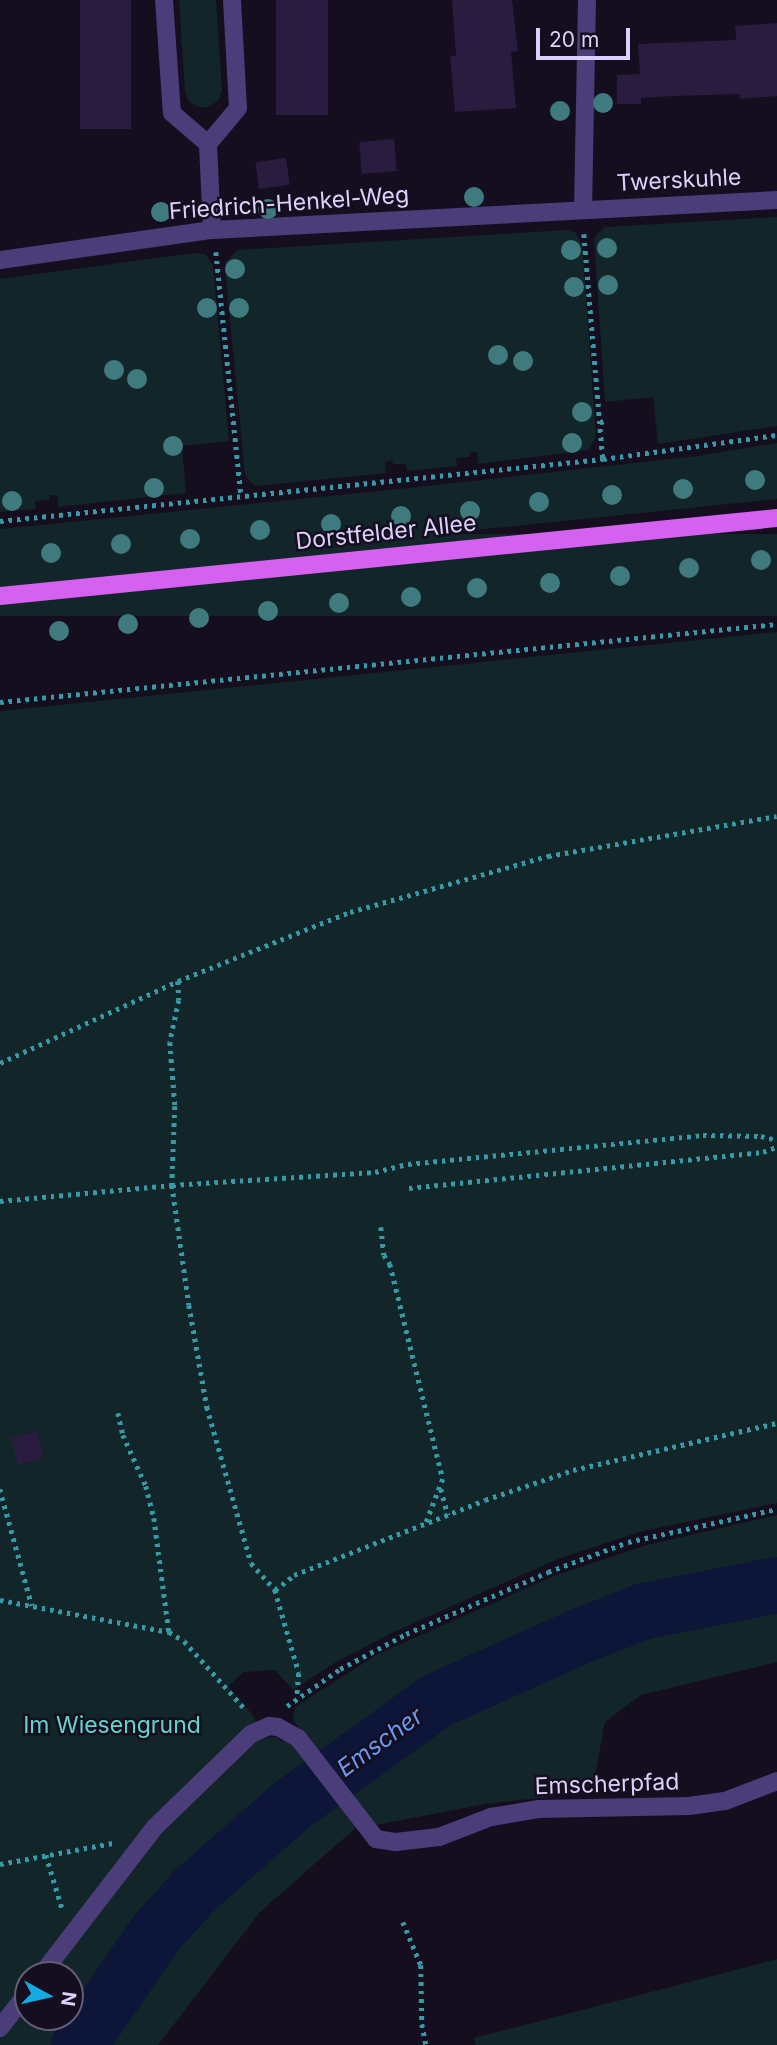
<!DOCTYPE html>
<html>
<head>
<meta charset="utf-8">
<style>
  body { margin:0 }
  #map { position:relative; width:777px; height:2045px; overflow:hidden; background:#140e1f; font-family:Inter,sans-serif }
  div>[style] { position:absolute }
  .green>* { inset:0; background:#122528; transform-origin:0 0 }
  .river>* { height:56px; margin:-28px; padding:0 28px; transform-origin:28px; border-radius:28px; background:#0d1539 }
  .building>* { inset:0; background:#291c3e; transform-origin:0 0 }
  .path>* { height:4.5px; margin-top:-2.25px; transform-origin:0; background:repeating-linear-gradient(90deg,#389aa7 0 3.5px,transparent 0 8.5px) }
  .minor>* { height:18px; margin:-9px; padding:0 9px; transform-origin:9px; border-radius:9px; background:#4a3d7a }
  .major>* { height:18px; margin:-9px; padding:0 9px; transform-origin:9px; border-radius:9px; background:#d561f1 }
  .trees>* { width:20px; height:20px; margin:-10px; border-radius:50%; background:#3f7b7e }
  span { translate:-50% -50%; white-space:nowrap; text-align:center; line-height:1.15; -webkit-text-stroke:5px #140e1f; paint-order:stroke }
  .street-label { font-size:23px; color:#ddd0fb }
  .park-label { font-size:23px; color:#63d4cc }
  .water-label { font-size:24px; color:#6899f2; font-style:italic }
  .north { position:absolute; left:14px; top:1961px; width:70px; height:70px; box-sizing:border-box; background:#140e1f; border:2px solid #645c77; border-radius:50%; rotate:98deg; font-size:19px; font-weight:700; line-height:28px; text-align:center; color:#ddd0fb }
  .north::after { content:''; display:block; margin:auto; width:24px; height:32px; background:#14aae3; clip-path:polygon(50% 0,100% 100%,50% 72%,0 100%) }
  .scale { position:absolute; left:536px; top:28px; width:94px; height:32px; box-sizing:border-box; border:4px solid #ddd0fb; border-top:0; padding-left:9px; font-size:21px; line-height:24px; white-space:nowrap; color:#ddd0fb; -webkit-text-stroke:5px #140e1f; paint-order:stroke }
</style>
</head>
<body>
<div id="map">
  <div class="green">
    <i style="clip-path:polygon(179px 0,216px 0,222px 91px,218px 101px,208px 107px,199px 107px,189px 102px,185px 92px)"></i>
    <i style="clip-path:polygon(777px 217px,777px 426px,658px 444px,653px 397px,605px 402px,594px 240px,597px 234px,605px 227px)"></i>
    <i style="clip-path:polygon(567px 230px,576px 233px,582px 244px,596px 436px,589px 450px,478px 464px,477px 452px,470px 452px,470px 457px,456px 458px,457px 466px,407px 471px,406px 464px,393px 464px,392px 460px,385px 462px,386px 473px,256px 486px,249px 481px,245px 475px,225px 269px,226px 262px,237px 250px)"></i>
    <i style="clip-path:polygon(194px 253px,205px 254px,213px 265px,229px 441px,182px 446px,186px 493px,58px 507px,57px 495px,49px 495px,49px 500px,35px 501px,36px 509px,0 512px,0 279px)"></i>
    <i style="clip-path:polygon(777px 443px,777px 499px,0 579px,0 529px,409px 488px,697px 456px)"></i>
    <i style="left:777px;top:534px;width:82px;height:781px;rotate:90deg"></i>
    <i style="clip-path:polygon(evenodd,777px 632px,777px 1503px,643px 1531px,558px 1559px,394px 1632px,338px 1661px,293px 1690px,275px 1670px,244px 1672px,228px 1686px,251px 1713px,266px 1738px,276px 1737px,282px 1742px,300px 1729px,293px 1720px,295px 1707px,378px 1654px,556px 1575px,647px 1545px,777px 1515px,777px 1662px,641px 1695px,605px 1722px,592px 1792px,485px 1804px,376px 1825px,368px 1817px,260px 1912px,158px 2045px,0 2045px,0 711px,777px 632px,28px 1975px,70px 1975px,70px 2017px,28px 2017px,28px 1975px)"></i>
    <i style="clip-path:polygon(777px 1959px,777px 2045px,476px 2045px,474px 2038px)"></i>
  </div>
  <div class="river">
    <i style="left:79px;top:2045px;width:137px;rotate:-55.4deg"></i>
    <i style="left:157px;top:1932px;width:55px;rotate:-47.9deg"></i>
    <i style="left:194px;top:1891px;width:130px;rotate:-41.3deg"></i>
    <i style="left:292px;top:1805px;width:178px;rotate:-35.8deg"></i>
    <i style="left:436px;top:1701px;width:161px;rotate:-24.2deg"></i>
    <i style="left:583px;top:1635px;width:66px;rotate:-21.2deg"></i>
    <i style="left:645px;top:1611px;width:135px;rotate:-11.1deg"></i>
  </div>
  <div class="building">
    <i style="left:80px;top:0;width:51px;height:129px"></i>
    <i style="left:276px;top:0;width:52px;height:115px"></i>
    <i style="clip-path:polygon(452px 0,512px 0,518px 51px,511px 52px,516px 108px,455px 112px,450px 56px,456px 56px)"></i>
    <i style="clip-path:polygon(777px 23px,777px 96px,740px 99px,739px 94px,674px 96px,641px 98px,641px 104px,617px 104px,617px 75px,640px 74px,638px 44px,736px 40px,735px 26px)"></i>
    <i style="left:394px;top:139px;width:32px;height:35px;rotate:85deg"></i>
    <i style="left:286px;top:158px;width:27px;height:31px;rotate:82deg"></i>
    <i style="left:37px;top:1431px;width:28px;height:27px;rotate:75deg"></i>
  </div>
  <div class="path">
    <i style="left:584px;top:234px;width:226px;rotate:85.2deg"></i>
    <i style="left:216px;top:252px;width:244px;rotate:84.1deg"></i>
    <i style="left:600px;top:422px;width:7px;rotate:-8deg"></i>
    <i style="left:0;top:521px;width:606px;rotate:-5.87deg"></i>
    <i style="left:603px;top:459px;width:176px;rotate:-7.9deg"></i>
    <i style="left:0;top:702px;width:781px;rotate:-5.73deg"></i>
    <i style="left:178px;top:981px;width:19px;rotate:87deg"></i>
    <i style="left:179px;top:1000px;width:43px;rotate:102.1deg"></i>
    <i style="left:170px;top:1042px;width:64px;rotate:85.5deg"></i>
    <i style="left:175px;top:1106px;width:79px;rotate:92.2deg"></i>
    <i style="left:172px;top:1185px;width:121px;rotate:81.9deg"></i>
    <i style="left:189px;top:1305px;width:104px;rotate:80deg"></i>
    <i style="left:207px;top:1407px;width:162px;rotate:74.2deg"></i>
    <i style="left:251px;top:1563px;width:36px;rotate:48deg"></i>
    <i style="left:275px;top:1590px;width:86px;rotate:73.9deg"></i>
    <i style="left:299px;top:1673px;width:24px;rotate:95deg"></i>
    <i style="left:0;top:1063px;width:196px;rotate:-24.7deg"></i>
    <i style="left:178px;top:981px;width:185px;rotate:-21.9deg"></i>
    <i style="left:350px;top:912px;width:206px;rotate:-15.8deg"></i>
    <i style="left:548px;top:856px;width:232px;rotate:-9.9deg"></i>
    <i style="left:409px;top:1188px;width:356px;rotate:-5.8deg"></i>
    <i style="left:763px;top:1152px;width:15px;rotate:-20deg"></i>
    <i style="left:0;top:1201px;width:173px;rotate:-5.3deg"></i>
    <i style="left:172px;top:1185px;width:203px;rotate:-3.7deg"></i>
    <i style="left:375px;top:1172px;width:34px;rotate:-14deg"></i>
    <i style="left:408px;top:1164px;width:296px;rotate:-5.6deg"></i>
    <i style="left:703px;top:1135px;width:58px;rotate:1deg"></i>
    <i style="left:761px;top:1136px;width:16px;rotate:14deg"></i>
    <i style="left:381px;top:1227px;width:28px;rotate:84deg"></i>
    <i style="left:384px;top:1255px;width:11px;rotate:56deg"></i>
    <i style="left:390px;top:1264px;width:221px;rotate:76.2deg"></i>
    <i style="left:443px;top:1479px;width:47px;rotate:111.1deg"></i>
    <i style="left:118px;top:1413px;width:23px;rotate:77deg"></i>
    <i style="left:123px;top:1435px;width:56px;rotate:65.7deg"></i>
    <i style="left:146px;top:1486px;width:33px;rotate:76deg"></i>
    <i style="left:154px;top:1518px;width:115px;rotate:82.5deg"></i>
    <i style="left:0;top:1489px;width:121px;rotate:74.7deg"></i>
    <i style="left:441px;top:1489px;width:27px;rotate:75deg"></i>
    <i style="left:275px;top:1590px;width:24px;rotate:-38deg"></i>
    <i style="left:294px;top:1575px;width:205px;rotate:-21.4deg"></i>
    <i style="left:485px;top:1500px;width:93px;rotate:-18.8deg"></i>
    <i style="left:573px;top:1470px;width:209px;rotate:-13deg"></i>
    <i style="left:0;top:1600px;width:172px;rotate:10.7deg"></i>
    <i style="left:169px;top:1632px;width:17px;rotate:31deg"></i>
    <i style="left:184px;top:1641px;width:93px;rotate:48.1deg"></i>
    <i style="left:287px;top:1706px;width:65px;rotate:-34.9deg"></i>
    <i style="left:340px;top:1669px;width:75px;rotate:-27.9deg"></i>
    <i style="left:406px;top:1634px;width:155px;rotate:-23.6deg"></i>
    <i style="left:548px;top:1572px;width:85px;rotate:-20.6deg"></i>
    <i style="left:628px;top:1542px;width:153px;rotate:-12.5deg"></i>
    <i style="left:46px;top:1855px;width:55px;rotate:73.2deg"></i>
    <i style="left:0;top:1864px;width:115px;rotate:-10.5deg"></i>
    <i style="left:403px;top:1922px;width:47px;rotate:67.3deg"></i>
    <i style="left:421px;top:1965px;width:59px;rotate:89deg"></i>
    <i style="left:422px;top:2024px;width:21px;rotate:79deg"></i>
  </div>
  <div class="minor">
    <i style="left:164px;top:0;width:113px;rotate:86deg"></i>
    <i style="left:172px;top:113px;width:48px;rotate:40.7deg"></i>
    <i style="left:583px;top:209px;width:209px;rotate:-88.9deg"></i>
    <i style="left:212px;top:230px;width:86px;rotate:-92.7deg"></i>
    <i style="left:208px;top:144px;width:47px;rotate:-50.2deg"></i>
    <i style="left:238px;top:108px;width:108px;rotate:-93.2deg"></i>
    <i style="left:0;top:260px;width:214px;rotate:-8.1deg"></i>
    <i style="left:212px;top:230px;width:566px;rotate:-3.04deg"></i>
    <i style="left:41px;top:1975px;width:187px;rotate:-52.4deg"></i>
    <i style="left:155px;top:1827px;width:134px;rotate:-44.1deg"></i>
    <i style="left:251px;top:1734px;width:20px;rotate:-24deg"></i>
    <i style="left:269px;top:1726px;width:9px;rotate:6deg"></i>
    <i style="left:278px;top:1727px;width:23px;rotate:29deg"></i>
    <i style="left:298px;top:1738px;width:128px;rotate:52.3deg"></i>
    <i style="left:376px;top:1839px;width:20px;rotate:9deg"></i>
    <i style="left:396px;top:1842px;width:43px;rotate:-6.6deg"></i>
    <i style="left:439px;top:1837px;width:56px;rotate:-21deg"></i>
    <i style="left:491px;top:1817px;width:49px;rotate:-9.5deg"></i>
    <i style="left:539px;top:1809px;width:150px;rotate:-1.1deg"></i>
    <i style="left:689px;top:1806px;width:36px;rotate:-8deg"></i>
    <i style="left:725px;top:1801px;width:56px;rotate:-21deg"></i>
    <i style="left:0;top:2028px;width:46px;rotate:-52.1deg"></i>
  </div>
  <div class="major">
    <i style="left:0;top:596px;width:781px;rotate:-5.73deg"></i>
  </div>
  <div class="trees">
    <i style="left:603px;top:103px"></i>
    <i style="left:560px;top:111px"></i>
    <i style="left:474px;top:197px"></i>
    <i style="left:268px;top:209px"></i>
    <i style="left:161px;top:212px"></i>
    <i style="left:607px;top:248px"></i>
    <i style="left:571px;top:250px"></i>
    <i style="left:235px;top:269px"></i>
    <i style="left:608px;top:285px"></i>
    <i style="left:574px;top:287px"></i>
    <i style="left:207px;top:308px"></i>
    <i style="left:239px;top:308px"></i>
    <i style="left:498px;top:355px"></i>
    <i style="left:523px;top:361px"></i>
    <i style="left:114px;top:370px"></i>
    <i style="left:137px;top:379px"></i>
    <i style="left:582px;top:412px"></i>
    <i style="left:572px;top:443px"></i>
    <i style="left:173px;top:446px"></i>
    <i style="left:755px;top:480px"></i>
    <i style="left:154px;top:488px"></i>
    <i style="left:683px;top:489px"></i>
    <i style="left:612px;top:495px"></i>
    <i style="left:12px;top:501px"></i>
    <i style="left:539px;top:502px"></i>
    <i style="left:470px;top:511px"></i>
    <i style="left:401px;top:516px"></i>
    <i style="left:331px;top:524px"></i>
    <i style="left:260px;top:530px"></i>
    <i style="left:190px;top:539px"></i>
    <i style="left:121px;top:544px"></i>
    <i style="left:51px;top:553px"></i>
    <i style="left:761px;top:560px"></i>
    <i style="left:689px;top:568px"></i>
    <i style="left:620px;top:576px"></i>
    <i style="left:550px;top:583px"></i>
    <i style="left:477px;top:588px"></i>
    <i style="left:411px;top:597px"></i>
    <i style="left:339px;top:603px"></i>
    <i style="left:268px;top:611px"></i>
    <i style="left:199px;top:618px"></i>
    <i style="left:128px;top:624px"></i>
    <i style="left:59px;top:631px"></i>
  </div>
  <div class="street-label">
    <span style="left:679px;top:180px;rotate:-3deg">Twerskuhle</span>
    <span style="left:289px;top:203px;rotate:-4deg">Friedrich-Henkel-Weg</span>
    <span style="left:386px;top:532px;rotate:-6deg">Dorstfelder Allee</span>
    <span style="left:607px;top:1784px;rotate:-2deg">Emscherpfad</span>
  </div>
  <div class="park-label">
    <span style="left:112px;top:1725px">Im Wiesengrund</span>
  </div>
  <div class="water-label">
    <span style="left:380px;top:1742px;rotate:-36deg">Emscher</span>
  </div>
  <div class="north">N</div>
  <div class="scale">20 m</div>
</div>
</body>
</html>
